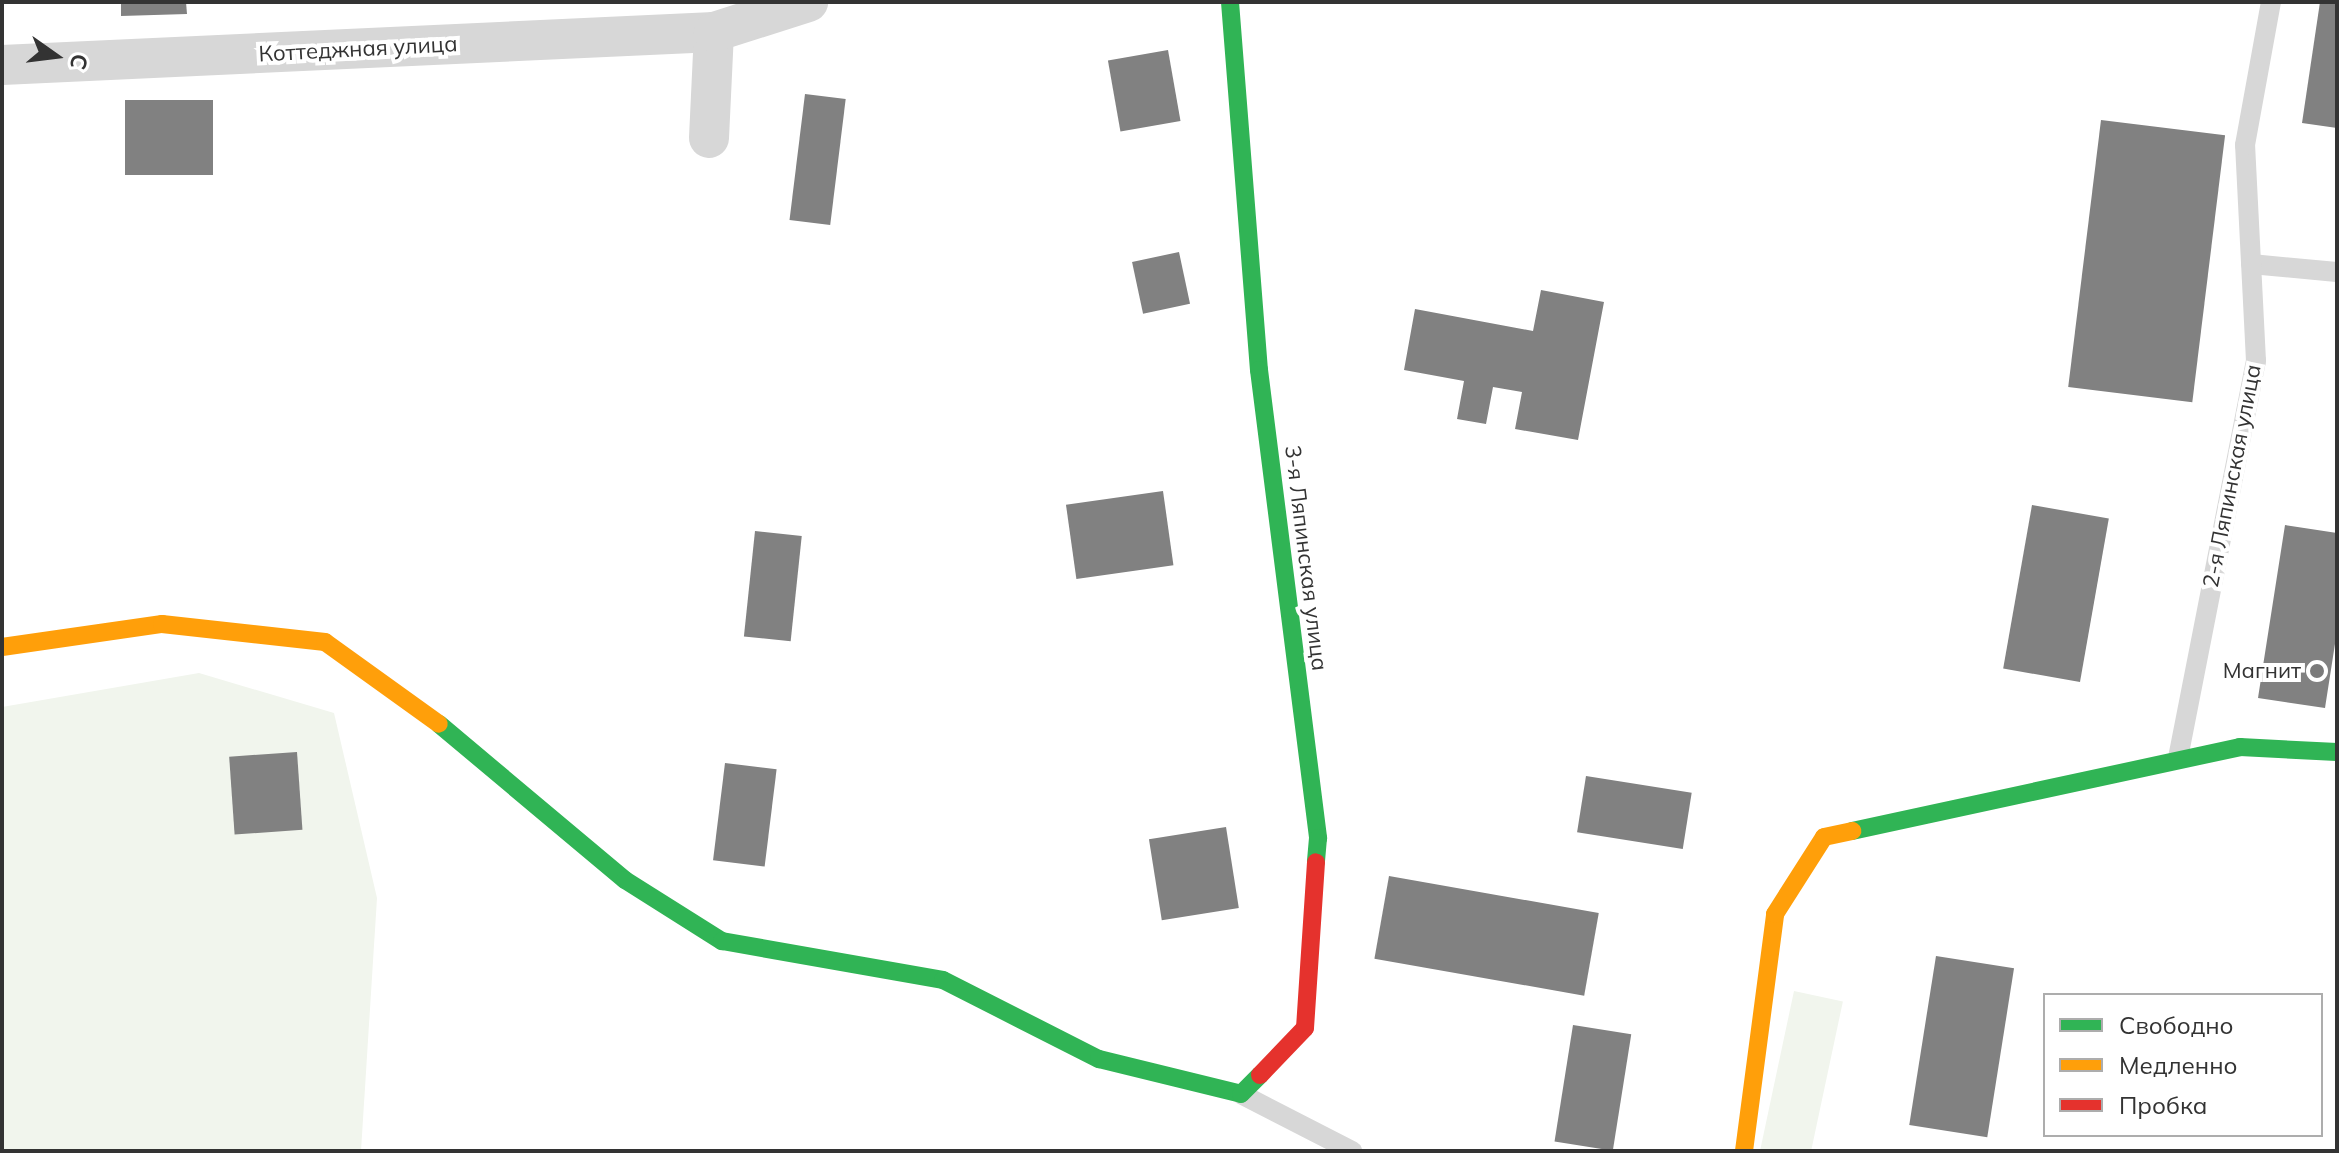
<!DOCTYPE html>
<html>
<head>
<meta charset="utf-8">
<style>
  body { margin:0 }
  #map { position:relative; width:2339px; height:1153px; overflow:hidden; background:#fff; font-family:Mulish,sans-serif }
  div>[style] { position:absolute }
  .green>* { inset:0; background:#f1f5ed; transform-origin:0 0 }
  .building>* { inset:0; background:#818181; transform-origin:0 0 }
  .lane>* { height:20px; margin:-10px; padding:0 10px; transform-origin:10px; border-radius:10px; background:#d7d7d7 }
  .street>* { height:40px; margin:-20px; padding:0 20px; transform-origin:20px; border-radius:20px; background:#d7d7d7 }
  .fast>* { height:18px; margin:-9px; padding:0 9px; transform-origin:9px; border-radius:9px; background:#30b455 }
  .slow>* { height:18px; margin:-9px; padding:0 9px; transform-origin:9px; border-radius:9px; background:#ff9f0a }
  .jam>* { height:18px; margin:-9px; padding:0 9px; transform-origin:9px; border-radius:9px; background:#e5322d }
  .dots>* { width:22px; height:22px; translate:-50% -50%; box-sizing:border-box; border:4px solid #fff; border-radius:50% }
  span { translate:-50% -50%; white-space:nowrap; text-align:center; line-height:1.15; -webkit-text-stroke:8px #fff; paint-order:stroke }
  .street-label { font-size:22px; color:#333 }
  .poi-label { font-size:22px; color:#333 }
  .right { translate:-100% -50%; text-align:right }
  .frame { position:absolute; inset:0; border:4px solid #333; pointer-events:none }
  .legend { position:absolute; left:2043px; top:993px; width:280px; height:144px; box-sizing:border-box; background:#fff; border:2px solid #adadad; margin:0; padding:10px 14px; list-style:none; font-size:24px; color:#333 }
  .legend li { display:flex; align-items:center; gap:16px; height:40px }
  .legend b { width:40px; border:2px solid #adadad }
  .north { position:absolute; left:16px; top:16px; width:80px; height:80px; -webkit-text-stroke:6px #fff; paint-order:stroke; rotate:104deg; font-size:22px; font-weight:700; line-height:32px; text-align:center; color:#333 }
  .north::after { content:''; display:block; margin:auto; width:28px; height:36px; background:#333; clip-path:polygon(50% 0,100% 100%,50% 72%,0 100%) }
</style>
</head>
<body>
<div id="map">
  <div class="green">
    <i style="clip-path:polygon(199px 673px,334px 713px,377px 898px,361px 1151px,2px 1151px,2px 707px)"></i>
    <i style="left:1794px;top:991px;width:50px;height:162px;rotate:12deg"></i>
  </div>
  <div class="building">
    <i style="clip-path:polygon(121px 2px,186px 2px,187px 14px,121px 16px)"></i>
    <i style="clip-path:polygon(2320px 2px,2337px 2px,2337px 128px,2302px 123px)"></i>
    <i style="left:1168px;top:50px;width:72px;height:61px;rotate:80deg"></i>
    <i style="left:805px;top:94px;width:41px;height:127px;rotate:7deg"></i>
    <i style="left:125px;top:100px;width:88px;height:75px"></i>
    <i style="left:2101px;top:120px;width:125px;height:269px;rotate:7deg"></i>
    <i style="left:1179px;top:252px;width:53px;height:48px;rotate:78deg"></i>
    <i style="clip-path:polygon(1541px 290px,1604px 302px,1578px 440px,1515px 429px,1522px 392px,1493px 387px,1486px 424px,1457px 419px,1464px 381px,1404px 370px,1415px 309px,1533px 331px)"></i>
    <i style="left:1163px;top:491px;width:75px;height:98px;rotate:82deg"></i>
    <i style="left:2032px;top:505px;width:78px;height:166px;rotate:10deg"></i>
    <i style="clip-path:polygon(2285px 525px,2337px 533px,2337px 631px,2325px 708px,2258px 698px)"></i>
    <i style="left:755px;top:531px;width:47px;height:106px;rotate:6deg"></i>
    <i style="left:297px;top:752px;width:78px;height:68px;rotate:86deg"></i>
    <i style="left:725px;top:763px;width:52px;height:98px;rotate:7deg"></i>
    <i style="left:1586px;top:776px;width:107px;height:57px;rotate:9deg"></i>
    <i style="left:1226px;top:827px;width:82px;height:78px;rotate:81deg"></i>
    <i style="left:1389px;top:876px;width:213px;height:84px;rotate:10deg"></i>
    <i style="left:1936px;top:956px;width:79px;height:171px;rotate:9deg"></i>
    <i style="left:1573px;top:1025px;width:59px;height:118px;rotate:9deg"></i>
  </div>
  <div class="lane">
    <i style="left:2251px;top:264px;width:86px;rotate:5.3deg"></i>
    <i style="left:2178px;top:758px;width:405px;rotate:-78.9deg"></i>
    <i style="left:2256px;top:361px;width:216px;rotate:-92.9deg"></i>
    <i style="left:2245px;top:145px;width:145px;rotate:-79.7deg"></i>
    <i style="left:1241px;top:1094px;width:125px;rotate:27.2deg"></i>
  </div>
  <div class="street">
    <i style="left:2px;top:65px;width:713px;rotate:-2.65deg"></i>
    <i style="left:709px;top:138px;width:106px;rotate:-87.3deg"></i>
    <i style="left:714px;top:32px;width:99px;rotate:-17.7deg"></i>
  </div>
  <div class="fast">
    <i style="left:1230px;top:2px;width:369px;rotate:85.5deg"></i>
    <i style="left:1259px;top:370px;width:472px;rotate:82.8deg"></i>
    <i style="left:1318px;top:838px;width:24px;rotate:95deg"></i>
    <i style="left:439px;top:724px;width:243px;rotate:40deg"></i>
    <i style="left:625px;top:880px;width:115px;rotate:32.2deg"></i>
    <i style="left:722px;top:941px;width:224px;rotate:10deg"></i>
    <i style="left:943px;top:980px;width:175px;rotate:26.9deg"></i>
    <i style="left:1099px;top:1059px;width:146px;rotate:13.8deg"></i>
    <i style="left:1241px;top:1094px;width:27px;rotate:-45deg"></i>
    <i style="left:1852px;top:831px;width:397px;rotate:-12.2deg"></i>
    <i style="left:2240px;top:747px;width:97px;rotate:3deg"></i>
  </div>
  <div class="slow">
    <i style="left:2px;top:647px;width:162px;rotate:-8.2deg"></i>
    <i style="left:162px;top:624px;width:164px;rotate:6.3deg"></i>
    <i style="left:325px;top:642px;width:140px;rotate:35.7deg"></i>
    <i style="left:1744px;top:1151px;width:239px;rotate:-82.5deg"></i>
    <i style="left:1775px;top:914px;width:91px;rotate:-57.5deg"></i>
    <i style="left:1824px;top:837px;width:29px;rotate:-12deg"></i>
  </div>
  <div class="jam">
    <i style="left:1260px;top:1075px;width:65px;rotate:-46.2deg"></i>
    <i style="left:1305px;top:1028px;width:166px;rotate:-86.2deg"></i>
  </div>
  <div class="dots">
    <i style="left:2317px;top:671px;background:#7a7a7a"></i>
  </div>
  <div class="street-label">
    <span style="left:358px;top:49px;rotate:-3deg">Коттеджная улица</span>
    <span style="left:2232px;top:476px;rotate:-79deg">2-я Ляпинская улица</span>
    <span style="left:1306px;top:558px;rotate:83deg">3-я Ляпинская улица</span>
  </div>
  <div class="poi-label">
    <span class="right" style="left:2301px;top:671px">Магнит</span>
  </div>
  <div class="frame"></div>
  <ul class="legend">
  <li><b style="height:10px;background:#30b455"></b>Свободно</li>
  <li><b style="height:10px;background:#ff9f0a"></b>Медленно</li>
  <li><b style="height:10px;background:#e5322d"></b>Пробка</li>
  </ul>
  <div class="north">С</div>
</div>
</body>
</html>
